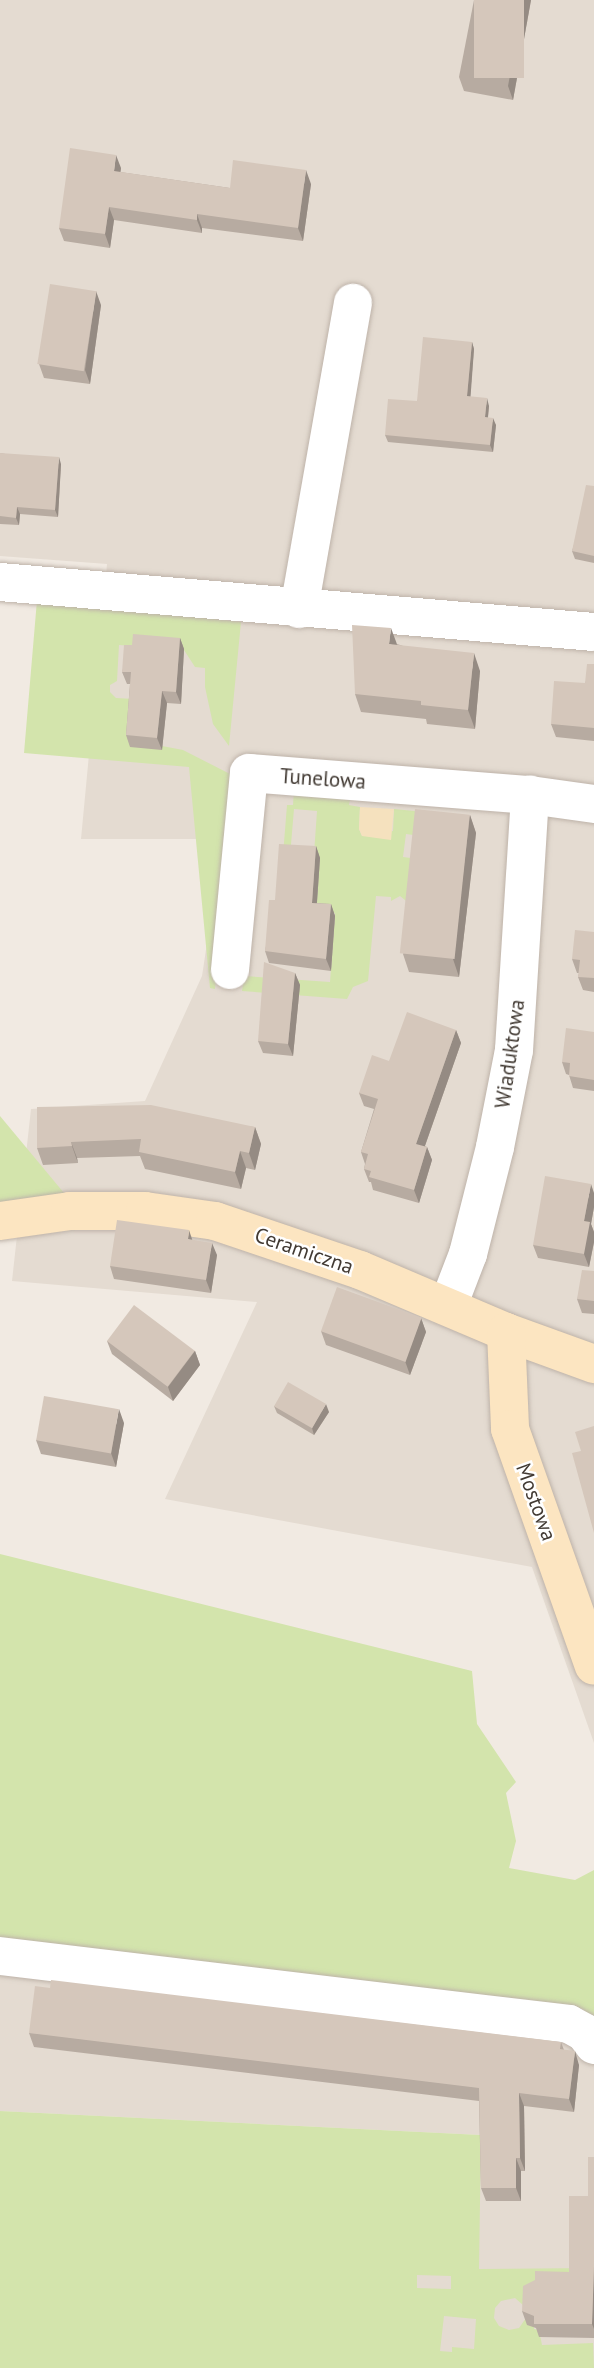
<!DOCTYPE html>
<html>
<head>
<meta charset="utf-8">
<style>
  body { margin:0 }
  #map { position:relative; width:594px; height:2368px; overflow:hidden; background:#f1eae2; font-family:"PT Sans",sans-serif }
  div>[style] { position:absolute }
  .residential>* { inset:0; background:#e4dbd1 }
  .green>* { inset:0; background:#d3e4ac }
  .sand>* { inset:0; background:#f5e1be }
  .roads { filter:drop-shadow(0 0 2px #beb3a9) drop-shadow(0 0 2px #beb3a9) }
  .street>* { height:38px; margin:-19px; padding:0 19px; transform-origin:19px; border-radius:19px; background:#fff }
  .secondary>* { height:38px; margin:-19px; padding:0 19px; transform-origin:19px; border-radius:19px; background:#fce5c1 }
  .wall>* { inset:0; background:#b7aba1 }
  .shaded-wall>* { inset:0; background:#958b83 }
  .building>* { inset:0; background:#d5c7bb; transform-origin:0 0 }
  span { translate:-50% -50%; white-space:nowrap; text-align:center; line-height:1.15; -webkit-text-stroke:5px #fff; paint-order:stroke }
  .street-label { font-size:21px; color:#423a33 }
</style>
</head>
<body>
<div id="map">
  <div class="residential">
    <i style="clip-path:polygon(0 0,594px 0,594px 1743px,532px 1567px,165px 1499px,257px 1302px,12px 1281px,31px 1109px,145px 1101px,202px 976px,220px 858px,218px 839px,81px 839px,107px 564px,0 556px)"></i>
    <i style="clip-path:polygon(0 1940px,583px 2009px,594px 2024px,594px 2368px,274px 2338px,272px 2273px,481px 2135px,0 2111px)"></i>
  </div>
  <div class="green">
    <i style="clip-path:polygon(37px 600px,241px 622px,229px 746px,213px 724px,205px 687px,205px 668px,195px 667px,184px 650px,119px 645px,117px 681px,110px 685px,110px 692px,116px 698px,134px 699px,161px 750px,162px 746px,183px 750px,234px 776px,215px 989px,210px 988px,189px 767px,24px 753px)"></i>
    <i style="clip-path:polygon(294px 790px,351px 794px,349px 805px,360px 807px,359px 829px,362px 836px,393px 831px,394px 809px,455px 815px,421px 836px,406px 834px,403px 857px,418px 859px,410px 904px,400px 896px,391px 901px,391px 897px,376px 896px,368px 981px,353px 987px,347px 999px,242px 991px,244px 976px,330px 982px,335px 913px,310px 911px,317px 811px,294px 809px,290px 856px,283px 855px,287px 805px,293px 805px)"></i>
    <i style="clip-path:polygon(0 1116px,64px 1193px,0 1203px)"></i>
    <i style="clip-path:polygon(0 1554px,472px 1671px,477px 1724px,516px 1782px,506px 1793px,516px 1841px,509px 1868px,575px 1880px,594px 1870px,594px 2024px,583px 2009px,0 1940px)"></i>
    <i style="clip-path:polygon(evenodd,0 2111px,481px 2135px,479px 2269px,594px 2268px,523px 2305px,515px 2298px,501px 2301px,495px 2308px,494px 2318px,499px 2326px,509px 2330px,519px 2328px,526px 2318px,534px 2325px,534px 2329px,539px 2330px,542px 2345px,593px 2343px,594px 2368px,0 2368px,0 2111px,417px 2275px,451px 2276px,451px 2289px,417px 2288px,417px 2275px,0 2111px,444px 2316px,476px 2319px,474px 2349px,452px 2347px,452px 2352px,440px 2351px,444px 2316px)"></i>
  </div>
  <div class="sand">
    <i style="clip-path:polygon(360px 807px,394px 809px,391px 840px,362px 836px,359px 829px)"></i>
  </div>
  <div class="roads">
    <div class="street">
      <i style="left:0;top:582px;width:596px;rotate:4.81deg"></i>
      <i style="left:299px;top:609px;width:311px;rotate:-80deg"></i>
      <i style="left:230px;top:970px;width:198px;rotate:-84.5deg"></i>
      <i style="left:249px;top:773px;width:282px;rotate:4.5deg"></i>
      <i style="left:530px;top:795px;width:65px;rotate:8deg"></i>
      <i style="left:448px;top:1306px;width:56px;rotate:-69deg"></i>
      <i style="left:468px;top:1254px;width:110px;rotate:-75.8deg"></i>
      <i style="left:495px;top:1147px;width:99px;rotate:-78.9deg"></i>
      <i style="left:514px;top:1050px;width:256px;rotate:-86.4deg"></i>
      <i style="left:0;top:1956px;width:573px;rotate:6.81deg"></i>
      <i style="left:569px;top:2024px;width:18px;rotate:29deg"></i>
      <i style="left:585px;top:2033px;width:15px;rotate:53deg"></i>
    </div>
    <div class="secondary">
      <i style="left:0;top:1221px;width:71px;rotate:-8.1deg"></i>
      <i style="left:70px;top:1211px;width:75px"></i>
      <i style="left:145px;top:1211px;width:71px;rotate:8.1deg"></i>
      <i style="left:215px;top:1221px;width:153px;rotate:18.7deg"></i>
      <i style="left:360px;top:1270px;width:159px;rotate:23deg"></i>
      <i style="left:506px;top:1332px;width:94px;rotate:20deg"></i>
      <i style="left:506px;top:1332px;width:97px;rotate:87.6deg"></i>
      <i style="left:510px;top:1429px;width:251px;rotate:70.5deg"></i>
    </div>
  </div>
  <div class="wall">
    <i style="clip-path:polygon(474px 0,531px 0,513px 100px,464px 91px,459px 77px)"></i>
    <i style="clip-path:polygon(121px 168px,120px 172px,230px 188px,311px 184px,303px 241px,202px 228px,202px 233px,114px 220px,110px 248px,64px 241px,59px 228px)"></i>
    <i style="clip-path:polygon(101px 305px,90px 384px,44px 378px,39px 364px)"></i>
    <i style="clip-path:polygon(472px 342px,474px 349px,470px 397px,489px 406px,488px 418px,496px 425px,493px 452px,388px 442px,385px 435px)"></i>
    <i style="clip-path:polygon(0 453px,61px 464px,58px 517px,20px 514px,19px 525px,0 524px)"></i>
    <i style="clip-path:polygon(594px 486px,594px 563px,575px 559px,572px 551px)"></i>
    <i style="clip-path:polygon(180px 638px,184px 649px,181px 704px,167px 703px,162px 750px,130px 747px,126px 735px,130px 684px,127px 684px,122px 672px,132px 645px)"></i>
    <i style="clip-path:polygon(397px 644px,480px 671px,475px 729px,427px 724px,426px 719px,361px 712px,355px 694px)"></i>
    <i style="clip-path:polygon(594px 664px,594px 741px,556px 737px,551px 724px,585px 683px)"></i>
    <i style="clip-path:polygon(470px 815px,476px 833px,459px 977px,409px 972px,403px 954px)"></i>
    <i style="clip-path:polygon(316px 846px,320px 858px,317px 903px,331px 904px,335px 916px,331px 971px,269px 963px,265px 951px,275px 900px)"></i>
    <i style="clip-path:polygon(594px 932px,594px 992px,583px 990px,578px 977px,579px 973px,577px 973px,572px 959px)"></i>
    <i style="clip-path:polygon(295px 973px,300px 985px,293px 1056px,263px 1053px,258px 1041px)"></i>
    <i style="clip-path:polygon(456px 1030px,461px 1043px,425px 1146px,427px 1147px,432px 1160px,419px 1203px,373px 1190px,371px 1182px,369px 1182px,364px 1169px,365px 1164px,361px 1152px,374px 1109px,364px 1106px,359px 1093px,389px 1061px)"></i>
    <i style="clip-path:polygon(594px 1032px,594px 1091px,573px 1088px,569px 1075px,566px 1074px,562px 1062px)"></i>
    <i style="clip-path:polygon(37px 1107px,255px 1127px,261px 1144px,255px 1170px,246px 1168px,241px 1189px,145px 1169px,140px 1156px,77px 1158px,78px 1163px,43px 1165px,37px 1148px)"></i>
    <i style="clip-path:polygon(594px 1193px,594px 1207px,591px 1224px,594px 1232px,594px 1242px,589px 1267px,538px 1258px,533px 1245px)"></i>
    <i style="clip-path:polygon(193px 1240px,217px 1255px,211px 1293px,114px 1279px,110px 1266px)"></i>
    <i style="clip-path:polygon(594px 1271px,594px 1314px,582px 1313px,577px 1299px)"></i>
    <i style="clip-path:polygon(421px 1318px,426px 1332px,410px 1375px,326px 1345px,321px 1331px)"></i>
    <i style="clip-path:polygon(107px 1341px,195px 1351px,200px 1365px,173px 1401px,112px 1354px)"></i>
    <i style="clip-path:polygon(274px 1406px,329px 1412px,314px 1435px,277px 1413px)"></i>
    <i style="clip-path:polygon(124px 1423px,116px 1467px,41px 1454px,36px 1440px)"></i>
    <i style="clip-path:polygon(29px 2033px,561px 2042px,564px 2050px,579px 2065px,574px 2112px,524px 2106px,525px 2171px,521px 2171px,521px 2201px,486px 2201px,481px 2188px,479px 2101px,34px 2047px)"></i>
    <i style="clip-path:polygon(594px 2157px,594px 2338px,539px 2337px,536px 2328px,527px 2325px,522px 2311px,569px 2272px,588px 2196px)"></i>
  </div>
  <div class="shaded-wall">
    <i style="clip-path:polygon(524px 0,531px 0,513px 100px,508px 86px)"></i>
    <i style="clip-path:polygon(116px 155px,121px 168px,119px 184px,114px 171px)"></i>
    <i style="clip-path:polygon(306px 170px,311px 184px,303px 241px,298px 228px)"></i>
    <i style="clip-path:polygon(109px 207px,114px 220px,110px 248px,105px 234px)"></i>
    <i style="clip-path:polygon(197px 214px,202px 228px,202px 233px,197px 220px)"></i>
    <i style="clip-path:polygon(96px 291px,101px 305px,90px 384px,85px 370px)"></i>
    <i style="clip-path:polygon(472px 342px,474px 349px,470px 404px,467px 396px)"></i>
    <i style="clip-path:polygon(487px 398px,489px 406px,487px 425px,485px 417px)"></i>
    <i style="clip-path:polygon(493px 418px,496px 425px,493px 452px,490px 445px)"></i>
    <i style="clip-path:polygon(59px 457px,61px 464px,58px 517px,55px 510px)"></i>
    <i style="clip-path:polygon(17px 507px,20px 514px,19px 525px,16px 518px)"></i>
    <i style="clip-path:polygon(391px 628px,398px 647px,389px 644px)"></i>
    <i style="clip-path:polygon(180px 638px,184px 649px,181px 704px,176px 692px)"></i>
    <i style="clip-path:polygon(474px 653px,480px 671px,475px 729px,468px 710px)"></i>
    <i style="clip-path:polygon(162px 691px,167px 703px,162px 750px,157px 738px)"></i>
    <i style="clip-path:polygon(470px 815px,476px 833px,459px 977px,453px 959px)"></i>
    <i style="clip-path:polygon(316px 846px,320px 858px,316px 915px,312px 903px)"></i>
    <i style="clip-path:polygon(331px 904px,335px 916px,331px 971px,326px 959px)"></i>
    <i style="clip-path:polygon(295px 973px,300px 985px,293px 1056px,288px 1044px)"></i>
    <i style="clip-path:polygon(456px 1030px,461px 1043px,421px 1157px,416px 1144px)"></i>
    <i style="clip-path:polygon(255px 1127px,261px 1144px,255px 1170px,249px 1153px)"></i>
    <i style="clip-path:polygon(71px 1142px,77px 1158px,78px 1163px,72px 1146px)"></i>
    <i style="clip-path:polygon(427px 1147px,432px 1160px,419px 1203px,414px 1190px)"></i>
    <i style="clip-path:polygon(240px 1151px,246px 1168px,241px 1189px,235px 1172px)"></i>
    <i style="clip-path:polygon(591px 1184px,594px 1193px,594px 1207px,591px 1224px,594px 1232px,594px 1242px,589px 1267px,584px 1254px,584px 1221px)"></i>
    <i style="clip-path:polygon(189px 1230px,193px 1242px,188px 1239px)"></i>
    <i style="clip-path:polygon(212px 1243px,217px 1255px,211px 1293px,206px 1280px)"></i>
    <i style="clip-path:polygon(421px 1318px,426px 1332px,410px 1375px,405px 1361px)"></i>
    <i style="clip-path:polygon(195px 1351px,200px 1365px,173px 1401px,168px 1387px)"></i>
    <i style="clip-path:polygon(326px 1404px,329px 1412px,314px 1435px,312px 1428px)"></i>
    <i style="clip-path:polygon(119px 1409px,124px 1423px,116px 1467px,111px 1453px)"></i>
    <i style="clip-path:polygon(575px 2051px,579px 2065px,574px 2112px,569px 2099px)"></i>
    <i style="clip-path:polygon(519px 2093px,524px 2106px,525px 2171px,520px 2158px)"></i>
    <i style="clip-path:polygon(516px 2158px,521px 2171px,521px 2201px,516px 2188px)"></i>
    <i style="clip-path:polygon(594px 2266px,594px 2329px,592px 2324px)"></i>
  </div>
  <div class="building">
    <i style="left:474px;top:0;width:50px;height:78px"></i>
    <i style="clip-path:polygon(70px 148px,116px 155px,114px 171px,230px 188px,233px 160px,306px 170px,298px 228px,197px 214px,197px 220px,109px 207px,105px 234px,59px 228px)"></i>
    <i style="left:50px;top:284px;width:47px;height:81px;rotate:9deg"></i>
    <i style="clip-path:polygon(423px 337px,472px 342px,467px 396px,487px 398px,485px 417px,493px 418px,490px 445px,385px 435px,388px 399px,417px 401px)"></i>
    <i style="clip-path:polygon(0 453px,59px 457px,55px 510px,17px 507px,16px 518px,0 516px)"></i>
    <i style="clip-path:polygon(586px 485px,594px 486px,594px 556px,572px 551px)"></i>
    <i style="clip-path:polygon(352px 625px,391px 628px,389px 644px,474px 653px,468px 710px,421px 705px,421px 701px,355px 694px)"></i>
    <i style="clip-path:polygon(133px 634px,180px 638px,176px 692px,162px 691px,157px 738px,126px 735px,131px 672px,122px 672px,124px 645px,132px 645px)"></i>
    <i style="clip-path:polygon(587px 664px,594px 664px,594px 728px,551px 724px,554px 681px,585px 683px)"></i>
    <i style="left:415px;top:809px;width:55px;height:145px;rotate:6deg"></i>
    <i style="clip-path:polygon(279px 844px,316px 846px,312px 903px,331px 904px,326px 959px,265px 951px,269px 900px,275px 900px)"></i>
    <i style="clip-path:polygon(575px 930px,594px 932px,594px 978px,578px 977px,580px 960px,572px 959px)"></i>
    <i style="clip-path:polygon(264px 962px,295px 973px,288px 1044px,258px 1041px)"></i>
    <i style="clip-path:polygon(407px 1012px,456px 1030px,416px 1144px,427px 1147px,414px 1190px,369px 1177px,371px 1171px,364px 1169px,368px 1154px,361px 1152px,378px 1099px,359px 1093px,372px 1055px,389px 1061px)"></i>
    <i style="clip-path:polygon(566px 1028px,594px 1032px,594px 1080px,569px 1076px,570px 1063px,562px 1062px)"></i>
    <i style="clip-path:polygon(151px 1105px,255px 1127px,249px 1153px,240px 1151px,235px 1172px,139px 1152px,141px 1139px,71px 1142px,72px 1146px,37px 1148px,37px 1107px)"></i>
    <i style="clip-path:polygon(545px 1176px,591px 1184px,584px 1221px,590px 1222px,584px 1254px,533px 1245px)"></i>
    <i style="clip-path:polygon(117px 1220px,189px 1230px,188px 1239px,212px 1243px,206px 1280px,110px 1266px)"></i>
    <i style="clip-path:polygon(582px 1270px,594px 1271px,594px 1301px,577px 1299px)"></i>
    <i style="left:337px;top:1287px;width:90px;height:47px;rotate:20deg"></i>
    <i style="left:134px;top:1305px;width:76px;height:45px;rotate:37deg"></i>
    <i style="left:288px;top:1382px;width:44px;height:28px;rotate:30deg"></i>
    <i style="left:44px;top:1396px;width:76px;height:45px;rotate:10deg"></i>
    <i style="clip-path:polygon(594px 1426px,594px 1533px,572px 1453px,581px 1451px,575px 1432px)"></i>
    <i style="clip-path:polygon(51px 1980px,561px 2042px,560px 2049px,575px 2051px,569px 2099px,519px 2093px,520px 2158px,516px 2158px,516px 2188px,481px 2188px,479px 2088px,29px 2033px,35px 1986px,50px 1988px)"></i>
    <i style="clip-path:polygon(588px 2157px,594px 2157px,594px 2266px,592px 2324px,534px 2324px,534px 2316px,522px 2311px,523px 2286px,535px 2280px,535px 2271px,569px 2272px,569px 2196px,588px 2196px)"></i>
  </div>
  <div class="street-label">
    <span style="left:323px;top:779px;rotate:4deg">Tunelowa</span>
    <span style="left:510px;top:1054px;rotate:-82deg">Wiaduktowa</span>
    <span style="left:304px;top:1251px;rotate:19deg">Ceramiczna</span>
    <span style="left:536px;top:1502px;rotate:70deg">Mostowa</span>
  </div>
</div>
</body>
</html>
